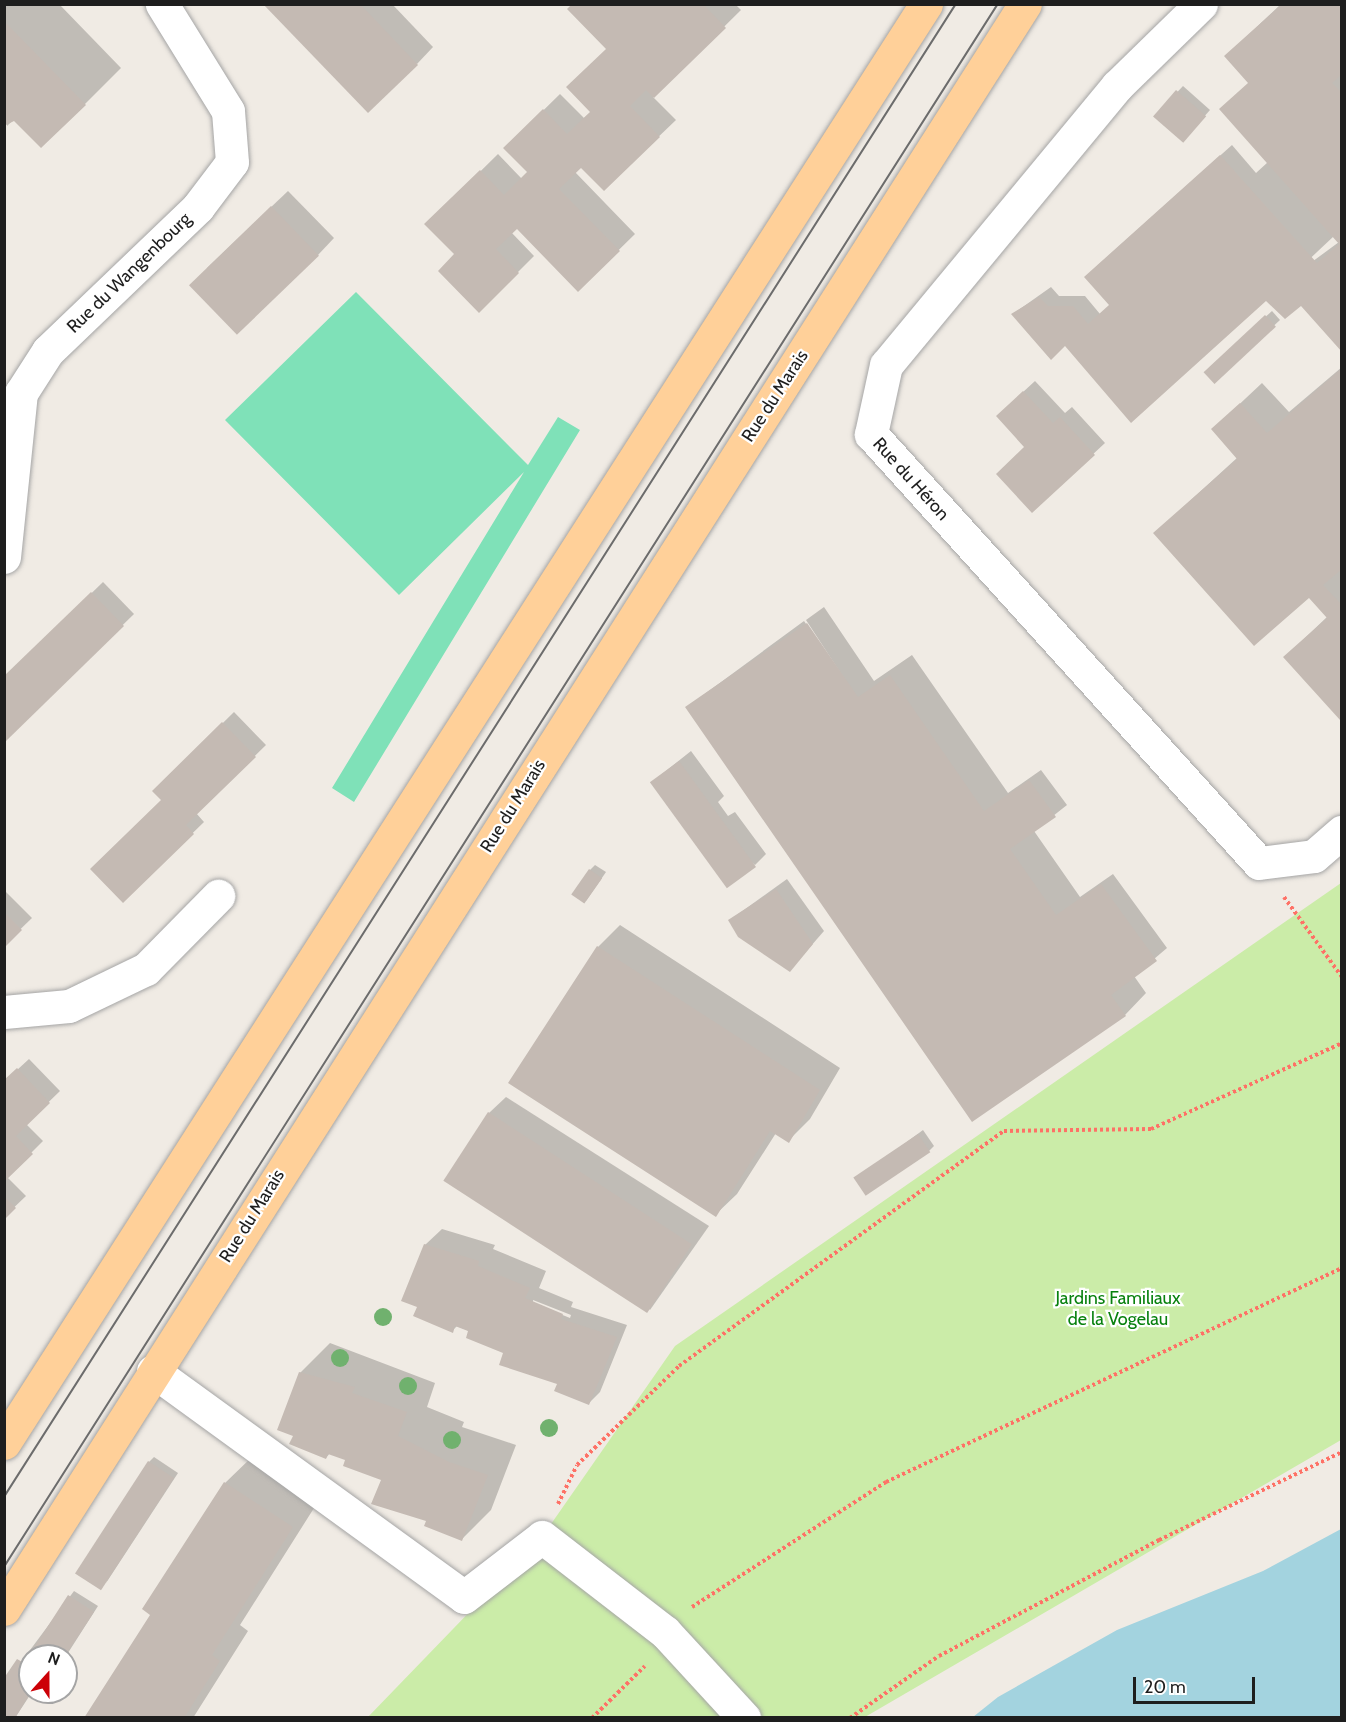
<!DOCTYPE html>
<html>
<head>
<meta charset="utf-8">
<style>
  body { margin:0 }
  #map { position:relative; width:1346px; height:1722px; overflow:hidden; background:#f0ebe4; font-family:Cabin,sans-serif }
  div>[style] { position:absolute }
  .grass>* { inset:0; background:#cbeca8 }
  .pitch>* { inset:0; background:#7fe1b8 }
  .water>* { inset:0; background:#a3d3df }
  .shadow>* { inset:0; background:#0003 }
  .building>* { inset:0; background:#c4bab3; transform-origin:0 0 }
  .path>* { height:4px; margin-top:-2px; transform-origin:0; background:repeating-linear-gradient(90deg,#fe7166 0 3px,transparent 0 6px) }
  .roads { filter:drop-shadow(0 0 2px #a5a5a5) drop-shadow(0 0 2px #a5a5a5) }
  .minor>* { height:33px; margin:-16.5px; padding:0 16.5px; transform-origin:16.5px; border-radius:16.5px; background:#fff }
  .major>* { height:33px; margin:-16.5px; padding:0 16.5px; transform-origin:16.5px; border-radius:16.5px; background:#ffd099 }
  .tram>* { height:1.5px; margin:-0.75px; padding:0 0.75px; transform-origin:0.75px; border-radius:0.75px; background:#6c6c6c }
  .trees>* { width:18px; height:18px; margin:-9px; border-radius:50%; background:#70b16e }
  span { translate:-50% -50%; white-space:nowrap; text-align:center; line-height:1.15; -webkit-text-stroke:4.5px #fff; paint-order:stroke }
  .street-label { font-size:18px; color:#1e1e1e }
  .park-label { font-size:18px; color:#08810e }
  .frame { position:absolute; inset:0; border:6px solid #1e1e1e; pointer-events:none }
  .north { position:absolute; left:18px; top:1644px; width:60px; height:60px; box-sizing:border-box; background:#fff; border:2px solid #a5a5a5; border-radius:50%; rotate:21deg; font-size:16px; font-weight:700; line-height:24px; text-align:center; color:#1e1e1e }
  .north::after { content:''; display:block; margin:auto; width:21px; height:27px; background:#cc0007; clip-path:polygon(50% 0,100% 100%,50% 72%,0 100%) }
  .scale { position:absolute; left:1133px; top:1677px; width:122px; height:27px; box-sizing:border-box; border:3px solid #1e1e1e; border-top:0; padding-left:8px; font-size:18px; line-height:21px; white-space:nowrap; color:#1e1e1e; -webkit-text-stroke:4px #fff; paint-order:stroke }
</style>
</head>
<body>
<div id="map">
  <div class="grass">
    <i style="clip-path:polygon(1341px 883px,1341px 1440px,865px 1717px,367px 1718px,542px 1537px,675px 1346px)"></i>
  </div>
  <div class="pitch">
    <i style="clip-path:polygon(356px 292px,528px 465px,558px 417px,580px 430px,354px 802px,332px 788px,524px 472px,399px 595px,225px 420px)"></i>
  </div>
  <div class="water">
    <i style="clip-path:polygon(1341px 1529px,1341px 1717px,973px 1717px,998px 1697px,1117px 1630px,1263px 1571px)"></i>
  </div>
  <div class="shadow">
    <i style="clip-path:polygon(4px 4px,59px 4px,121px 68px,85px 104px,14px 119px,7px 126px)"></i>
    <i style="clip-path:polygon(265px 4px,392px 4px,433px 47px,417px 64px)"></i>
    <i style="clip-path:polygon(574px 4px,735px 4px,741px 10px,653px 97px,676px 120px,604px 189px,581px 166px,575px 172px,635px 234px,578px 290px,517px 227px,511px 232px,534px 256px,479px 311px,457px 254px,427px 224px,498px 154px,522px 179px,529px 172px,505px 148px,560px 94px,584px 118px,592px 111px,607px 49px)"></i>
    <i style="clip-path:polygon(evenodd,1281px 4px,1342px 4px,1342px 349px,1301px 303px,1267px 299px,1065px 344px,1013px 314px,1051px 287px,1059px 296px,1085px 296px,1100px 314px,1111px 305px,1097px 266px,1232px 145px,1256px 173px,1268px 162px,1250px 82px,1226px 56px,1281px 4px,1334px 236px,1339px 242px,1301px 270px,1300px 268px,1334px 236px)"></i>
    <i style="clip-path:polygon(1183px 86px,1210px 110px,1187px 136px,1155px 116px)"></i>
    <i style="clip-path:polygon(288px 191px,334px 238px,318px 255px,207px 268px)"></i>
    <i style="clip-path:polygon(1272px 311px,1280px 320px,1213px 382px,1210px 367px)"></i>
    <i style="clip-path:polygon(1342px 367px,1342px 717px,1340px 718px,1285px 657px,1328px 616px,1309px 596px,1155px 533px,1238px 457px,1213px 429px,1262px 383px,1289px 412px)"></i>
    <i style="clip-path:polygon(1035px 381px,1065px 413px,1072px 407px,1105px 443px,1032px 511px,1026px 447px,1009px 405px)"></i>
    <i style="clip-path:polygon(103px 582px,134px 614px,4px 741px,4px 678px)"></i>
    <i style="clip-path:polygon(824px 607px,874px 681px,912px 655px,1008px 793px,1041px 770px,1067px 805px,1034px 831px,1080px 897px,1113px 874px,1167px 948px,1134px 976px,1146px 993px,1125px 1015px,687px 707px,804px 621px,855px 695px,806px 620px)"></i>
    <i style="clip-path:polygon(234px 712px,266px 745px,196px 813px,204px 822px,123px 901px,163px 800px,154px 791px)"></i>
    <i style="clip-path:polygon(691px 751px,724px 796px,718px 802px,728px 816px,735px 812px,766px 854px,755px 865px,652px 782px)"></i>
    <i style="clip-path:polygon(595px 865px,606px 872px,586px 901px,590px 870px)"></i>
    <i style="clip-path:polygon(787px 879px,824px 931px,790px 970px,730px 920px)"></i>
    <i style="clip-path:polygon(4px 890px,32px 918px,4px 945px)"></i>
    <i style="clip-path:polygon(620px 925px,840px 1068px,810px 1119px,788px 1141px,776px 1133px,737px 1194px,715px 1215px,510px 1083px,598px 947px)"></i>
    <i style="clip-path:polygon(29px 1059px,60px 1091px,26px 1124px,43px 1141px,7px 1177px,26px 1196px,4px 1217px,4px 1082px)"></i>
    <i style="clip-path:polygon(506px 1097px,709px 1226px,650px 1310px,489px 1113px)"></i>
    <i style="clip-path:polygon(923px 1130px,934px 1146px,929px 1151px,862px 1175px)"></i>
    <i style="clip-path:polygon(evenodd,442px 1229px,495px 1245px,493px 1249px,546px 1271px,539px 1288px,573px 1302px,571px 1307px,627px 1325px,600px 1392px,589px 1403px,508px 1347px,457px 1326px,452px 1331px,419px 1306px,425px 1245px,442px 1229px,533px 1300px,571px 1315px,570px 1318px,533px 1303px,533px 1300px)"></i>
    <i style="clip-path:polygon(330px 1343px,435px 1383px,427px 1407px,464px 1422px,462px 1427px,516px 1445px,491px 1510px,462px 1539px,428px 1520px,383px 1479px,347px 1459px,330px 1453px,326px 1458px,295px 1435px,300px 1373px)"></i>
    <i style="clip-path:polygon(255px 1454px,321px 1497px,240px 1625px,248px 1631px,193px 1718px,86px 1718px,152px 1615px,225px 1483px)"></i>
    <i style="clip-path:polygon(154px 1457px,178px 1473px,106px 1583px,149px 1462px)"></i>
    <i style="clip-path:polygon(74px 1591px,98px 1606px,66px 1656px,30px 1656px,32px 1692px,15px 1718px,4px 1685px)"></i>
  </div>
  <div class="building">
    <i style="clip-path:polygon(263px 4px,360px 4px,418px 65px,368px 113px)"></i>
    <i style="clip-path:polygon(572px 4px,703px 4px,726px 28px,654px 98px,646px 90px,630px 106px,660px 137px,604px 191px,581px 168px,559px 189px,620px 251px,578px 292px,517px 229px,496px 249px,519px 273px,479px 313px,438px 271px,454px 254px,424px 224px,480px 170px,504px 195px,527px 172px,503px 148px,543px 109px,567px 134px,590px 112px,566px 87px,606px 49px,567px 9px)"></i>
    <i style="clip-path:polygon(1282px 4px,1342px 4px,1342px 74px,1332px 83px,1342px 93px,1342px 352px,1301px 306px,1285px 319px,1266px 301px,1131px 423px,1065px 346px,1051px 360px,1011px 314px,1039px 297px,1048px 306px,1073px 306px,1088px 324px,1109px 305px,1084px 277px,1220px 155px,1317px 263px,1339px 244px,1219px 109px,1248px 83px,1224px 56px)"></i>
    <i style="clip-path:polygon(4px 21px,86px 105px,41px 148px,14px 121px,4px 126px)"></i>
    <i style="left:1176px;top:90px;width:40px;height:35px;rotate:41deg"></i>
    <i style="left:271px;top:206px;width:69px;height:114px;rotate:46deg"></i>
    <i style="left:1265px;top:315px;width:16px;height:84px;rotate:47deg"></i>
    <i style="clip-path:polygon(1342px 368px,1342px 569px,1323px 585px,1342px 605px,1340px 720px,1283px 657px,1327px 618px,1309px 598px,1254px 646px,1153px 533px,1237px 459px,1211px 429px,1240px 403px,1267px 433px)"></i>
    <i style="clip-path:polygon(1023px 391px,1053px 423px,1060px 417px,1095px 455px,1032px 513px,996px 474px,1024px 447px,996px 416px)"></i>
    <i style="clip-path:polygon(91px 592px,124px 626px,4px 743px,4px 676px)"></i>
    <i style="clip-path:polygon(807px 623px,858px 697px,890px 675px,984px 811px,1029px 780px,1056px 817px,1010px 849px,1056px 915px,1101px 884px,1157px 961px,1111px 995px,1126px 1016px,972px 1122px,685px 707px)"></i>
    <i style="clip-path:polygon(222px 722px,256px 757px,186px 825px,194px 834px,123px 903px,90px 869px,161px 800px,152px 791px)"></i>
    <i style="left:679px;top:761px;width:131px;height:36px;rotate:54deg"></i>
    <i style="left:589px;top:869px;width:16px;height:31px;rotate:35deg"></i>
    <i style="clip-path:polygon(776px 889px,813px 944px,790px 972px,738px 937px,728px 920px)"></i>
    <i style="clip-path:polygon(4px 912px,22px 930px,4px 948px)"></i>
    <i style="clip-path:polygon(597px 946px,820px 1090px,789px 1143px,770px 1131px,716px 1217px,508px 1083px)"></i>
    <i style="clip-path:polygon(17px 1068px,50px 1103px,16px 1136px,33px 1154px,4px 1182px,4px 1080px)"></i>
    <i style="left:488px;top:1112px;width:243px;height:82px;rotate:33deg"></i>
    <i style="left:918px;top:1134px;width:22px;height:78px;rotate:56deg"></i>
    <i style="clip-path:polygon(4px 1196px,16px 1208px,4px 1220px)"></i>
    <i style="clip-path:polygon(424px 1244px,479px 1261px,478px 1266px,530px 1288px,525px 1298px,563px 1314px,561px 1319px,617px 1337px,589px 1405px,554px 1391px,557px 1384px,499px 1365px,503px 1353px,466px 1338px,468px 1331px,455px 1326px,453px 1333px,413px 1316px,417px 1307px,401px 1301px)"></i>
    <i style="clip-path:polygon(299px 1372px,355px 1387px,352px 1393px,407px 1412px,398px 1436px,449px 1462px,488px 1475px,462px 1541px,424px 1526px,426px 1521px,371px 1504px,381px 1480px,343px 1466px,345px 1460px,328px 1454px,326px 1459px,289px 1444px,293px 1436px,277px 1430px)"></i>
    <i style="left:148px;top:1461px;width:31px;height:134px;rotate:33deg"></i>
    <i style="clip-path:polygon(224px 1482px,293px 1527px,212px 1655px,220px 1661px,184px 1718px,84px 1718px,150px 1615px,142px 1609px)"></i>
    <i style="clip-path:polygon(68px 1595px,94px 1612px,65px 1656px,30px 1656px,31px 1692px,15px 1718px,4px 1718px,4px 1678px,17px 1659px,24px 1663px)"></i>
  </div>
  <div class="path">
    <i style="left:1284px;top:897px;width:99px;rotate:54.1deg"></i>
    <i style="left:558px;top:1504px;width:43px;rotate:-64deg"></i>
    <i style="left:577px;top:1465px;width:142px;rotate:-44.1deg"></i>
    <i style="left:679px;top:1366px;width:401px;rotate:-35.9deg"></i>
    <i style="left:1004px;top:1131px;width:147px;rotate:-0.8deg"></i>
    <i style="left:1151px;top:1129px;width:209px;rotate:-24.2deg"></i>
    <i style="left:692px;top:1607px;width:231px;rotate:-32.8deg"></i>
    <i style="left:886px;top:1482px;width:504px;rotate:-25.14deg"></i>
    <i style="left:592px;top:1718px;width:74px;rotate:-44.5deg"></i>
    <i style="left:850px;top:1718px;width:108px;rotate:-34.9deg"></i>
    <i style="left:939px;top:1656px;width:249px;rotate:-27.8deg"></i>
    <i style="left:1159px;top:1540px;width:203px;rotate:-25.7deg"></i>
  </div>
  <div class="roads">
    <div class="minor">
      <i style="left:1201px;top:4px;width:117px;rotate:135.7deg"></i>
      <i style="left:1117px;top:86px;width:362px;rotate:129.6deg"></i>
      <i style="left:886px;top:365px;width:71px;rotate:102.3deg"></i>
      <i style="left:871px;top:434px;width:578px;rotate:47.87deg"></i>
      <i style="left:1259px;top:863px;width:55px;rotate:-7.3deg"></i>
      <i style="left:1314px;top:856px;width:37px;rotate:-41deg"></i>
      <i style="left:4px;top:557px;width:165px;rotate:-84.1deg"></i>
      <i style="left:21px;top:393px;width:50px;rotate:-57.3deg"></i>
      <i style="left:48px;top:351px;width:208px;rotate:-43.8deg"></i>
      <i style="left:198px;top:207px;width:56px;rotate:-52.9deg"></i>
      <i style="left:232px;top:162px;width:51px;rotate:-94.5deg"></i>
      <i style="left:228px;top:111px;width:126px;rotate:-121.7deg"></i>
      <i style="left:4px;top:1012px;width:65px;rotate:-5.3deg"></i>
      <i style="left:69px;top:1006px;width:85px;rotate:-25.7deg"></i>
      <i style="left:146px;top:969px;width:103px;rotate:-45.4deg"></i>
      <i style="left:153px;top:1371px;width:384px;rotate:36deg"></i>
      <i style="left:464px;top:1597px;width:98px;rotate:-37.6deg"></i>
      <i style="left:542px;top:1537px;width:155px;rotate:37.7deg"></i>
      <i style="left:665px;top:1632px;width:117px;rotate:47.4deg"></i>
    </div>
    <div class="major">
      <i style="left:4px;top:1443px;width:1709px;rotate:-57.35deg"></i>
      <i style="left:4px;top:1609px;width:1902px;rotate:-57.54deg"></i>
    </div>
  </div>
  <div class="tram">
    <i style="left:4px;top:1497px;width:1771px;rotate:-57.48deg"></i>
    <i style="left:4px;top:1567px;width:1852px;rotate:-57.55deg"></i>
  </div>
  <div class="trees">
    <i style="left:383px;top:1317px"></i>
    <i style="left:340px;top:1358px"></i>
    <i style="left:408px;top:1386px"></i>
    <i style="left:549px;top:1428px"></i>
    <i style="left:452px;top:1440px"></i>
  </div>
  <div class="street-label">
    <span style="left:129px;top:273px;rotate:-44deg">Rue du Wangenbourg</span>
    <span style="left:775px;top:396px;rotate:-57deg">Rue du Marais</span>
    <span style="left:911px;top:479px;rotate:48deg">Rue du Héron</span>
    <span style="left:513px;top:806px;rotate:-58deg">Rue du Marais</span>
    <span style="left:252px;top:1216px;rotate:-58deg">Rue du Marais</span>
  </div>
  <div class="park-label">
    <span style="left:1118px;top:1309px">Jardins Familiaux<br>de la Vogelau</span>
  </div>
  <div class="frame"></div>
  <div class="north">N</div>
  <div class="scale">20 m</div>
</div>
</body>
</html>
